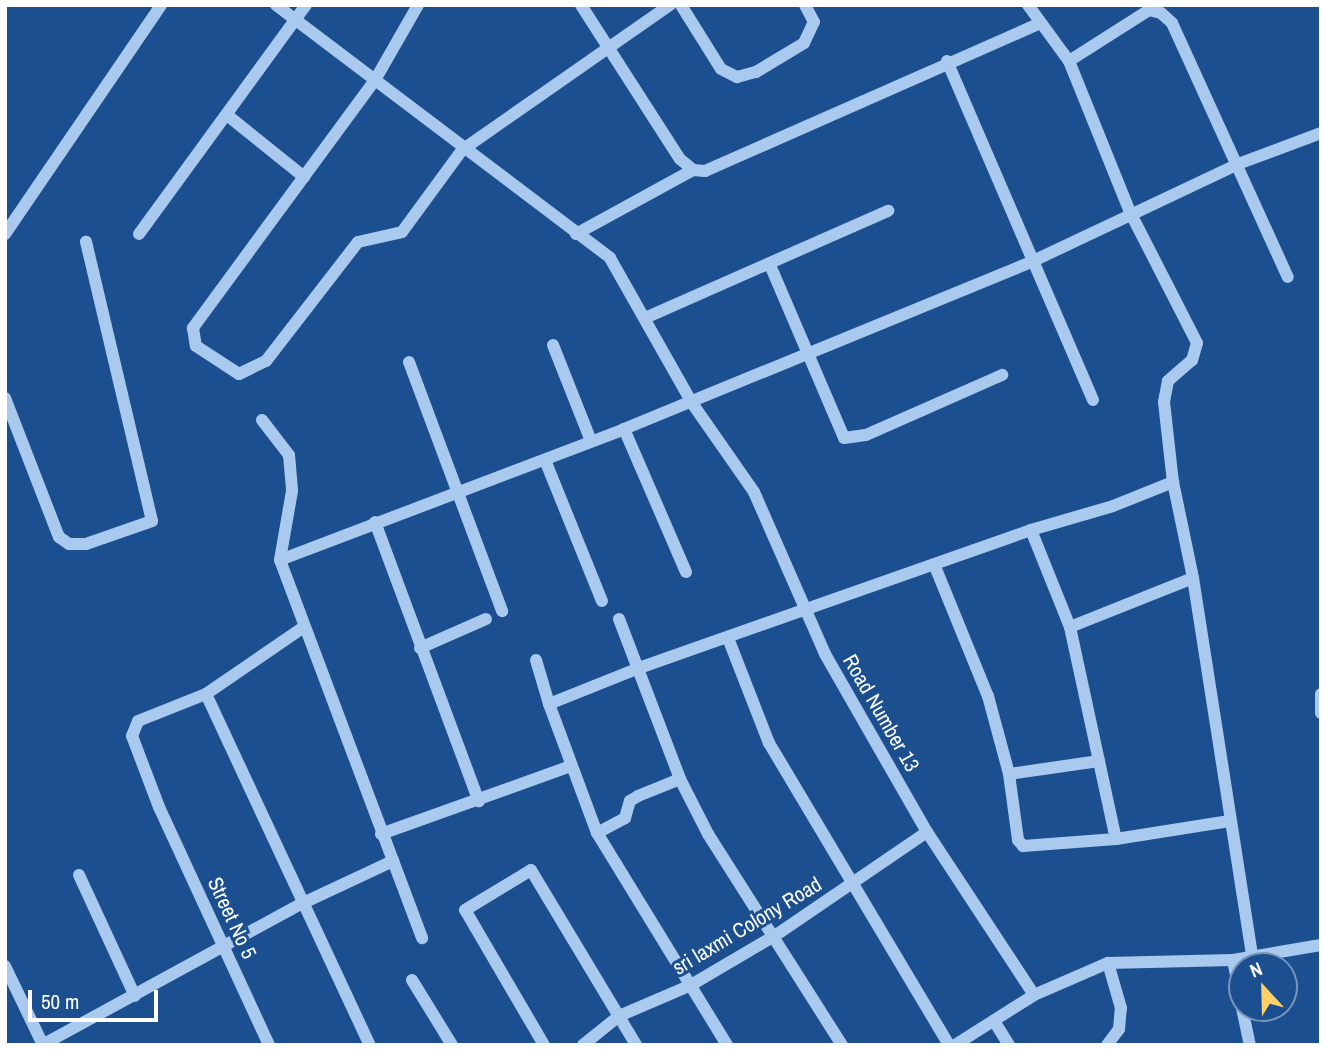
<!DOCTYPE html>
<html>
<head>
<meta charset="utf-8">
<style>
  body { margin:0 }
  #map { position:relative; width:1326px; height:1050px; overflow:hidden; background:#1b4f8f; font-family:"Archivo Narrow",sans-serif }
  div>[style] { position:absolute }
  .minor>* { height:12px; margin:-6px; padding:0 6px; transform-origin:6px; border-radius:6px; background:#a9c9ee }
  span { translate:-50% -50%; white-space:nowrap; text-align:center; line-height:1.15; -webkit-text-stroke:6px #1b4f8f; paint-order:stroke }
  .street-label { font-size:21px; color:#fff }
  .frame { position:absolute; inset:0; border:7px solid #fff; pointer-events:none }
  .north { position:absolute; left:1228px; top:952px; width:70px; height:70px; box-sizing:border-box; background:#1b4f8f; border:2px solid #7695bc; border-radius:50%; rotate:338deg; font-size:19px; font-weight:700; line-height:28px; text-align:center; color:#fff }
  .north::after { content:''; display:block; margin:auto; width:24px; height:32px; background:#ffd166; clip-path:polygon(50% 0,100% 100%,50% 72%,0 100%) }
  .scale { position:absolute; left:28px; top:990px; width:130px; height:32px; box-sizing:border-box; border:4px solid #fff; border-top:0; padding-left:9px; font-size:21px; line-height:24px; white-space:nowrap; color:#fff; -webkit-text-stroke:5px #1b4f8f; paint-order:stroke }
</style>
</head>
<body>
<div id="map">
  <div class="minor">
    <i style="left:276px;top:5px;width:419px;rotate:37.1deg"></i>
    <i style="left:610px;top:258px;width:167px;rotate:60.5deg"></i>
    <i style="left:692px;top:403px;width:108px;rotate:55.1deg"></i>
    <i style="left:754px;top:492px;width:177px;rotate:66.3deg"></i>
    <i style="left:825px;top:654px;width:205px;rotate:60.2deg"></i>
    <i style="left:927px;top:832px;width:195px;rotate:56.7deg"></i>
    <i style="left:418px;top:5px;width:86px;rotate:119.8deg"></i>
    <i style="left:375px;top:80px;width:308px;rotate:126.3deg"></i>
    <i style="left:193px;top:328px;width:18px;rotate:81deg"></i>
    <i style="left:196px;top:346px;width:51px;rotate:33.1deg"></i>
    <i style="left:239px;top:374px;width:30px;rotate:-26deg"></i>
    <i style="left:266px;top:361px;width:150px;rotate:-52.3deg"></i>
    <i style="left:358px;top:242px;width:45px;rotate:-12.8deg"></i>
    <i style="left:402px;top:232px;width:102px;rotate:-53.8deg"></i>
    <i style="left:462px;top:150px;width:254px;rotate:-34.9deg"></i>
    <i style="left:581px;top:5px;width:183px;rotate:57.3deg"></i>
    <i style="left:680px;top:159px;width:17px;rotate:40deg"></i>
    <i style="left:693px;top:170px;width:12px;rotate:5deg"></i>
    <i style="left:705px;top:171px;width:366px;rotate:-23.8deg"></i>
    <i style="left:681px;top:5px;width:75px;rotate:58deg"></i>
    <i style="left:721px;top:69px;width:18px;rotate:27deg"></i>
    <i style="left:737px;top:77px;width:20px;rotate:-15deg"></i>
    <i style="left:756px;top:72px;width:56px;rotate:-31.1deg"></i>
    <i style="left:804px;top:43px;width:23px;rotate:-65deg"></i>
    <i style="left:814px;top:22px;width:19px;rotate:-118deg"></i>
    <i style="left:1028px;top:5px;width:69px;rotate:53.8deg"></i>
    <i style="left:1069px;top:61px;width:163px;rotate:68deg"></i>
    <i style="left:1130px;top:212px;width:147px;rotate:62.9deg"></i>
    <i style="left:1197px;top:343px;width:18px;rotate:106deg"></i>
    <i style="left:1192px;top:360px;width:32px;rotate:139deg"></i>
    <i style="left:1168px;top:381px;width:21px;rotate:101deg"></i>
    <i style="left:1164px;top:402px;width:81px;rotate:83.6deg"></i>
    <i style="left:1173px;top:482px;width:98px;rotate:78.2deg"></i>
    <i style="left:1193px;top:578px;width:382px;rotate:81.1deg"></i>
    <i style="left:947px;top:61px;width:369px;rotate:66.7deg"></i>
    <i style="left:1069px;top:61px;width:95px;rotate:-32.5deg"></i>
    <i style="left:1149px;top:10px;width:12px;rotate:14deg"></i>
    <i style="left:1161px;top:13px;width:15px;rotate:42deg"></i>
    <i style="left:1172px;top:23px;width:279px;rotate:65.5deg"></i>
    <i style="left:227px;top:115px;width:99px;rotate:38.8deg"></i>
    <i style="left:5px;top:234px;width:277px;rotate:-55.7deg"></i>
    <i style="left:139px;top:234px;width:283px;rotate:-53.9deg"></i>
    <i style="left:576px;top:234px;width:133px;rotate:-28.7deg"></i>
    <i style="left:770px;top:265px;width:188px;rotate:66.8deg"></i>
    <i style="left:844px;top:438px;width:22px;rotate:-8deg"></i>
    <i style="left:866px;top:435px;width:149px;rotate:-23.8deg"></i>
    <i style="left:645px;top:318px;width:266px;rotate:-23.8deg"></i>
    <i style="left:553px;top:345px;width:103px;rotate:68.4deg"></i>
    <i style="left:409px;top:362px;width:266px;rotate:69.5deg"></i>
    <i style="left:5px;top:398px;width:149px;rotate:68.8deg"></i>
    <i style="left:59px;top:537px;width:12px;rotate:35deg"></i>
    <i style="left:69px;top:544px;width:17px"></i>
    <i style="left:86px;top:544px;width:70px;rotate:-19.2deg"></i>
    <i style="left:152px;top:521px;width:287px;rotate:-103.3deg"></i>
    <i style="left:262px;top:420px;width:44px;rotate:52.4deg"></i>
    <i style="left:289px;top:455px;width:36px;rotate:85deg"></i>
    <i style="left:292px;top:491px;width:70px;rotate:99.9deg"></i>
    <i style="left:280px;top:560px;width:368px;rotate:-20.8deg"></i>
    <i style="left:545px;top:460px;width:152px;rotate:68deg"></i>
    <i style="left:375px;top:522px;width:298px;rotate:69.6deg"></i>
    <i style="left:1031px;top:530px;width:105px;rotate:68.1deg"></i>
    <i style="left:1070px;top:627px;width:217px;rotate:77.8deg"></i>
    <i style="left:280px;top:560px;width:404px;rotate:69.4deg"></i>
    <i style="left:934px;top:564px;width:143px;rotate:67.8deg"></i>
    <i style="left:988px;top:696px;width:81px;rotate:74.9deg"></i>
    <i style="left:1009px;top:774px;width:67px;rotate:82.2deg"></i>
    <i style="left:1018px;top:840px;width:8px;rotate:50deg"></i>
    <i style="left:1023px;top:846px;width:93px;rotate:-4.3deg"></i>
    <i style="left:1116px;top:839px;width:115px;rotate:-9deg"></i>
    <i style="left:686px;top:572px;width:156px;rotate:-113.4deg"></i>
    <i style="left:624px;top:429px;width:440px;rotate:-22.3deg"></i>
    <i style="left:1031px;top:262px;width:229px;rotate:-25.3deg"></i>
    <i style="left:1238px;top:164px;width:89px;rotate:-20.5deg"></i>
    <i style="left:619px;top:619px;width:171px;rotate:69.1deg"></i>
    <i style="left:680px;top:779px;width:62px;rotate:63deg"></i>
    <i style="left:708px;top:834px;width:250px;rotate:57.6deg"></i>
    <i style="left:1070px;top:627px;width:132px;rotate:-21.7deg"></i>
    <i style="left:728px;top:638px;width:113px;rotate:68.7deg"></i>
    <i style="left:769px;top:743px;width:352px;rotate:59.2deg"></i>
    <i style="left:420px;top:648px;width:72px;rotate:-23.7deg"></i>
    <i style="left:536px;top:660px;width:46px;rotate:73.5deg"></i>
    <i style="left:206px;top:694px;width:387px;rotate:65deg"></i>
    <i style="left:1321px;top:694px;width:19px;rotate:90deg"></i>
    <i style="left:1009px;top:774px;width:91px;rotate:-8.2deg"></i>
    <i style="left:597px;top:833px;width:32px;rotate:-28deg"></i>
    <i style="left:625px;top:818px;width:18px;rotate:-74deg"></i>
    <i style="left:630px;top:801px;width:9px;rotate:-32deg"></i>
    <i style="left:638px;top:796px;width:45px;rotate:-22deg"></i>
    <i style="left:381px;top:834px;width:202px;rotate:-19.7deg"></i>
    <i style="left:79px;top:875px;width:133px;rotate:65.2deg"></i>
    <i style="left:1233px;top:960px;width:89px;rotate:-9.7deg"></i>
    <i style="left:5px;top:966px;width:88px;rotate:64.3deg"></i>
    <i style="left:412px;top:980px;width:76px;rotate:58.4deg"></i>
    <i style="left:1242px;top:1008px;width:38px;rotate:78deg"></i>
    <i style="left:994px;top:1021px;width:28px;rotate:58deg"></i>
    <i style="left:44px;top:1044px;width:293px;rotate:-28.6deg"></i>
    <i style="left:301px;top:904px;width:102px;rotate:-25.1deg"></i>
    <i style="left:269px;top:1045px;width:262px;rotate:-114.8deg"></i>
    <i style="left:159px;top:807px;width:76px;rotate:-110.8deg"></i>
    <i style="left:132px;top:736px;width:16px;rotate:-68deg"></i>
    <i style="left:138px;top:721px;width:73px;rotate:-21.7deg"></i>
    <i style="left:206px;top:694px;width:119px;rotate:-34.4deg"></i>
    <i style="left:544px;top:1045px;width:156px;rotate:-120.3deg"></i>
    <i style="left:465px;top:910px;width:77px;rotate:-31.2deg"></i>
    <i style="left:531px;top:870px;width:204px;rotate:59deg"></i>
    <i style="left:583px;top:1045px;width:46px;rotate:-38.9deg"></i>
    <i style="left:619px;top:1016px;width:78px;rotate:-23.3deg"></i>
    <i style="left:691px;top:985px;width:99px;rotate:-30.5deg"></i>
    <i style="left:776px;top:935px;width:183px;rotate:-34.3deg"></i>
    <i style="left:727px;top:1045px;width:249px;rotate:-121.5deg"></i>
    <i style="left:597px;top:833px;width:138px;rotate:-110.4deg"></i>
    <i style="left:549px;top:704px;width:97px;rotate:-21.8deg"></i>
    <i style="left:639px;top:668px;width:416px;rotate:-19.4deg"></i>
    <i style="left:1031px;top:530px;width:85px;rotate:-16.3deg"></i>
    <i style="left:1113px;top:506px;width:65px;rotate:-21.8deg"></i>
    <i style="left:955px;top:1045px;width:93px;rotate:-32.3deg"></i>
    <i style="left:1034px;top:995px;width:81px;rotate:-23.4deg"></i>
    <i style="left:1108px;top:963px;width:125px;rotate:-1.4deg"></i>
    <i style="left:1233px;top:960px;width:47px;rotate:78.9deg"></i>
    <i style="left:1107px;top:1045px;width:20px;rotate:-53deg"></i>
    <i style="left:1119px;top:1029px;width:21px;rotate:-85deg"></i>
    <i style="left:1121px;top:1008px;width:47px;rotate:-106.1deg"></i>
  </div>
  <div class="street-label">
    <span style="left:881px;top:713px;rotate:60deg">Road Number 13</span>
    <span style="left:232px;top:918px;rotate:65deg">Street No 5</span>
    <span style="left:747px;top:926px;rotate:-31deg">sri laxmi Colony Road</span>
  </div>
  <div class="frame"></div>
  <div class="north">N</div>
  <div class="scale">50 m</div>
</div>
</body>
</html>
